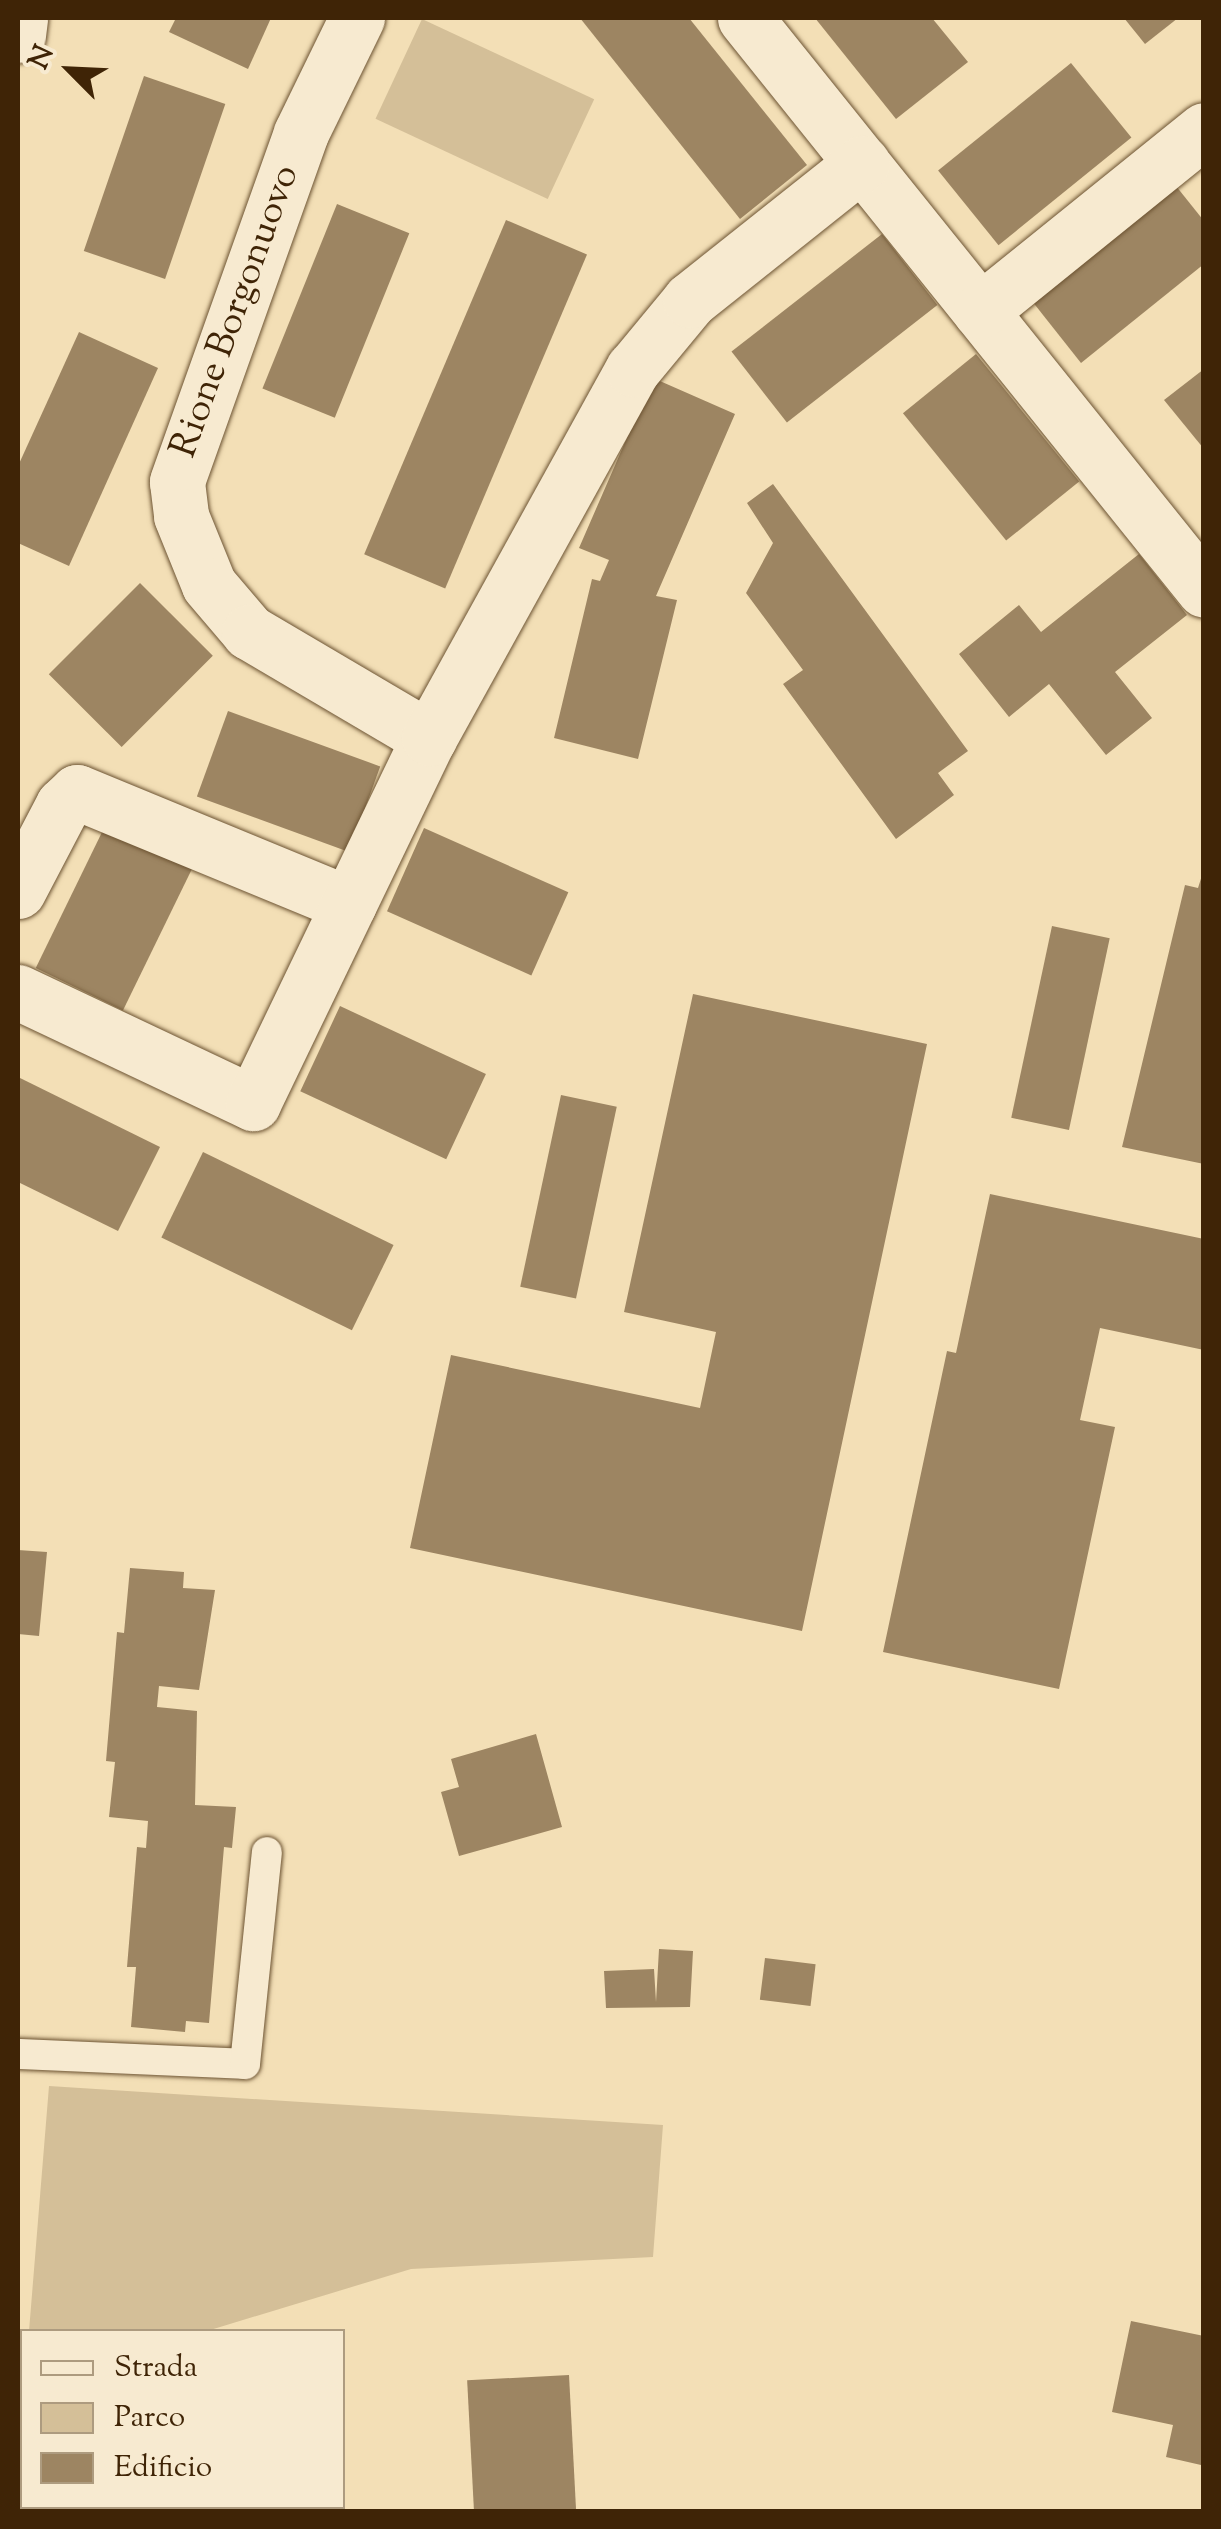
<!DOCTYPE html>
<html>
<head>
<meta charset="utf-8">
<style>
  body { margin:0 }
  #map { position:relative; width:1221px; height:2529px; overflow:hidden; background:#f3dfb6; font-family:"Sorts Mill Goudy",serif }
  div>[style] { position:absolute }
  .green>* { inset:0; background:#d4bf98; transform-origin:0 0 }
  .building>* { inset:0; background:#9d8562; transform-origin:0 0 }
  .roads { filter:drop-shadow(0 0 2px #6c5332) drop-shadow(0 0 2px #6c5332) }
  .lane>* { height:30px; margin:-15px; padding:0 15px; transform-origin:15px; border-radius:15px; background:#f7ead0 }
  .street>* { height:55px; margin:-27.5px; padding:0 27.5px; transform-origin:27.5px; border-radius:27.5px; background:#f7ead0 }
  .secondary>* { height:55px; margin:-27.5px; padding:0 27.5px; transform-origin:27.5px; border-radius:27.5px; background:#f7ead0 }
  span { translate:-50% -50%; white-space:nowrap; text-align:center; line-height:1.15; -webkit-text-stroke:8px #f7ead0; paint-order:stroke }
  .street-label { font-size:38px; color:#3f2406 }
  .frame { position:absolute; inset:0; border:20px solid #3f2406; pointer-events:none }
  .legend { position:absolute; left:20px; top:2329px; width:325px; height:180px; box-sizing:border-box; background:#f7ead0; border:2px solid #ad9b7f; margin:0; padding:12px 18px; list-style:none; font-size:30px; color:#3f2406 }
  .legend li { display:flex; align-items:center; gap:20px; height:50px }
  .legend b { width:50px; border:2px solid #ad9b7f }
  .north { position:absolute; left:20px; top:20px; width:100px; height:100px; -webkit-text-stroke:8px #f7ead0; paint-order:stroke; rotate:294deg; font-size:28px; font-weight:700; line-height:40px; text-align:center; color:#3f2406 }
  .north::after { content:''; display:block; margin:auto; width:35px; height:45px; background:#3f2406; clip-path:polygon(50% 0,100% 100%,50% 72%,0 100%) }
</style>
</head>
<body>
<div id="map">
  <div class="green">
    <i style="left:422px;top:19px;width:190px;height:110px;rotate:25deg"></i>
    <i style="clip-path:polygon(49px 2086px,663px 2125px,653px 2257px,411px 2269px,207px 2331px,29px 2331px)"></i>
  </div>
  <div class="building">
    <i style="clip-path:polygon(176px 18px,271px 18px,248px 69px,169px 32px)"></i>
    <i style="clip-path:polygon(580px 18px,689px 18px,807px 165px,740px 219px)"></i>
    <i style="clip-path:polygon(815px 18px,932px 18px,968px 62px,896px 119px)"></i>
    <i style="clip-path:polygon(1124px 18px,1178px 18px,1145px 44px)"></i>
    <i style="left:1071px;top:63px;width:96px;height:171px;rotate:51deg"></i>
    <i style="left:144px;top:76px;width:86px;height:185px;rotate:19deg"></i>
    <i style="clip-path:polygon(1172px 181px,1204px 221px,1204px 264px,1081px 363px,1028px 296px)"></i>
    <i style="left:337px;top:204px;width:78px;height:199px;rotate:22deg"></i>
    <i style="left:506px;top:220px;width:88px;height:363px;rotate:23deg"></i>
    <i style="left:882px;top:234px;width:90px;height:191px;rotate:52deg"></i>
    <i style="clip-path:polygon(79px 332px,158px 368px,69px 566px,18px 543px,18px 466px)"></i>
    <i style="left:976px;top:354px;width:164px;height:94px;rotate:51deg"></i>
    <i style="clip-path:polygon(1204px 369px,1204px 449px,1164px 400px)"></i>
    <i style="clip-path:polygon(653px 378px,735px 414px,656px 596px,677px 600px,638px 759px,554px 738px,592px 579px,600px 581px,609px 560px,579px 548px)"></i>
    <i style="clip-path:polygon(773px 484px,968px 751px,938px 773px,954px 795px,896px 839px,783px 684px,803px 670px,746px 593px,773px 543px,747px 503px)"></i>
    <i style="clip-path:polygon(1139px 554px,1187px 615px,1115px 672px,1152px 718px,1106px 755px,1049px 684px,1009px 717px,959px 654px,1019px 605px,1041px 632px)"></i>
    <i style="left:140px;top:583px;width:103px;height:129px;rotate:45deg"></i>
    <i style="left:228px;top:711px;width:162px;height:91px;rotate:20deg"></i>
    <i style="left:105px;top:826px;width:97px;height:158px;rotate:26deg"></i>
    <i style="left:424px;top:828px;width:158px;height:91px;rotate:24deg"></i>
    <i style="clip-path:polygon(1204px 869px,1204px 1164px,1122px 1147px,1185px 885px,1198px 888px)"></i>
    <i style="left:1052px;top:926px;width:59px;height:196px;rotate:12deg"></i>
    <i style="clip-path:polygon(693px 994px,927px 1044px,802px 1631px,410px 1548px,451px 1355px,700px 1408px,716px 1332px,624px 1312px)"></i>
    <i style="left:340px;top:1006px;width:161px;height:94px;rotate:25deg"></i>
    <i style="clip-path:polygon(18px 1077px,160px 1147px,118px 1231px,18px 1182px)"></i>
    <i style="left:561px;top:1095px;width:57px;height:196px;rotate:12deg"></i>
    <i style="left:203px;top:1152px;width:212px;height:95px;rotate:26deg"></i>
    <i style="clip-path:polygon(990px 1194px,1204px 1239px,1204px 1350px,1100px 1328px,1080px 1420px,1115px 1427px,1059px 1689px,883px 1652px,947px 1351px,956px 1353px)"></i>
    <i style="clip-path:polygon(18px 1550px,47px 1552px,39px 1636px,18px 1634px)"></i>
    <i style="clip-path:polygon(130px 1568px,184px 1572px,183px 1588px,215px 1590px,199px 1690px,159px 1686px,157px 1707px,197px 1711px,195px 1805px,236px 1807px,232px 1848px,224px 1847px,209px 2023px,186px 2021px,185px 2032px,131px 2027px,136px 1967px,127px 1967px,137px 1847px,146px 1848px,148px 1821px,109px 1817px,115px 1762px,106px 1761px,117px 1632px,124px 1633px)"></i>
    <i style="clip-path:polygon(536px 1734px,562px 1827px,459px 1856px,441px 1792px,459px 1787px,451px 1759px)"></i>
    <i style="clip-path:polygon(659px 1949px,693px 1951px,690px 2007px,606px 2008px,604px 1971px,654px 1969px,656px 2002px)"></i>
    <i style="left:765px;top:1958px;width:51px;height:42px;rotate:7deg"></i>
    <i style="clip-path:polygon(1131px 2321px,1204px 2336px,1201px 2465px,1166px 2457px,1173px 2425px,1112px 2412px)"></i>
    <i style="left:569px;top:2375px;width:137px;height:102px;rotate:87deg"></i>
    <i style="clip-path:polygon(18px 2477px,22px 2506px,141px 2512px,18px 2512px)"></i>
  </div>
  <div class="roads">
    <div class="lane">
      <i style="left:18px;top:2054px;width:227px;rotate:2.5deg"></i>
      <i style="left:245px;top:2064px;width:213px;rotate:-84.1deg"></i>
    </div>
    <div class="street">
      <i style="left:357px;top:18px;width:128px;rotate:116deg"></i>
      <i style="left:301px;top:133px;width:370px;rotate:109.6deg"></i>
      <i style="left:177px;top:482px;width:34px;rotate:83deg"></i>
      <i style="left:181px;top:516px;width:74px;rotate:67.9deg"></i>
      <i style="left:209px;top:585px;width:62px;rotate:49.6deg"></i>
      <i style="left:249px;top:632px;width:209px;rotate:30.5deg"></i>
      <i style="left:745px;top:18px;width:733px;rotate:51.25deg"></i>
      <i style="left:980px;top:311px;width:288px;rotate:-38.9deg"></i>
      <i style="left:18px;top:891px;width:97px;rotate:-62.4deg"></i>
      <i style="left:63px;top:805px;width:19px;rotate:-43deg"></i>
      <i style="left:77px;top:792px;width:294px;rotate:22.4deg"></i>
      <i style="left:18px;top:992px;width:260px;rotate:25.3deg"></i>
      <i style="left:253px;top:1103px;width:405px;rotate:-64.3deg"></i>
      <i style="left:429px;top:738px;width:422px;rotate:-61.1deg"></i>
      <i style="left:633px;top:369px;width:89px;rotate:-50.4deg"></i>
      <i style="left:690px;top:300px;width:220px;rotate:-38.5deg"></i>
    </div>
    <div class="secondary">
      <i style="left:18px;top:35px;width:17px;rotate:-83deg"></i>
    </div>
  </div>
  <div class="street-label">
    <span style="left:237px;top:312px;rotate:-70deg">Rione Borgonuovo</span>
  </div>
  <div class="frame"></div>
  <ul class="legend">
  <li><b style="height:12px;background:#f7ead0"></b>Strada</li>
  <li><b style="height:28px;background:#d4bf98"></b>Parco</li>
  <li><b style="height:28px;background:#9d8562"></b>Edificio</li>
  </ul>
  <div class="north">N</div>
</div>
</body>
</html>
